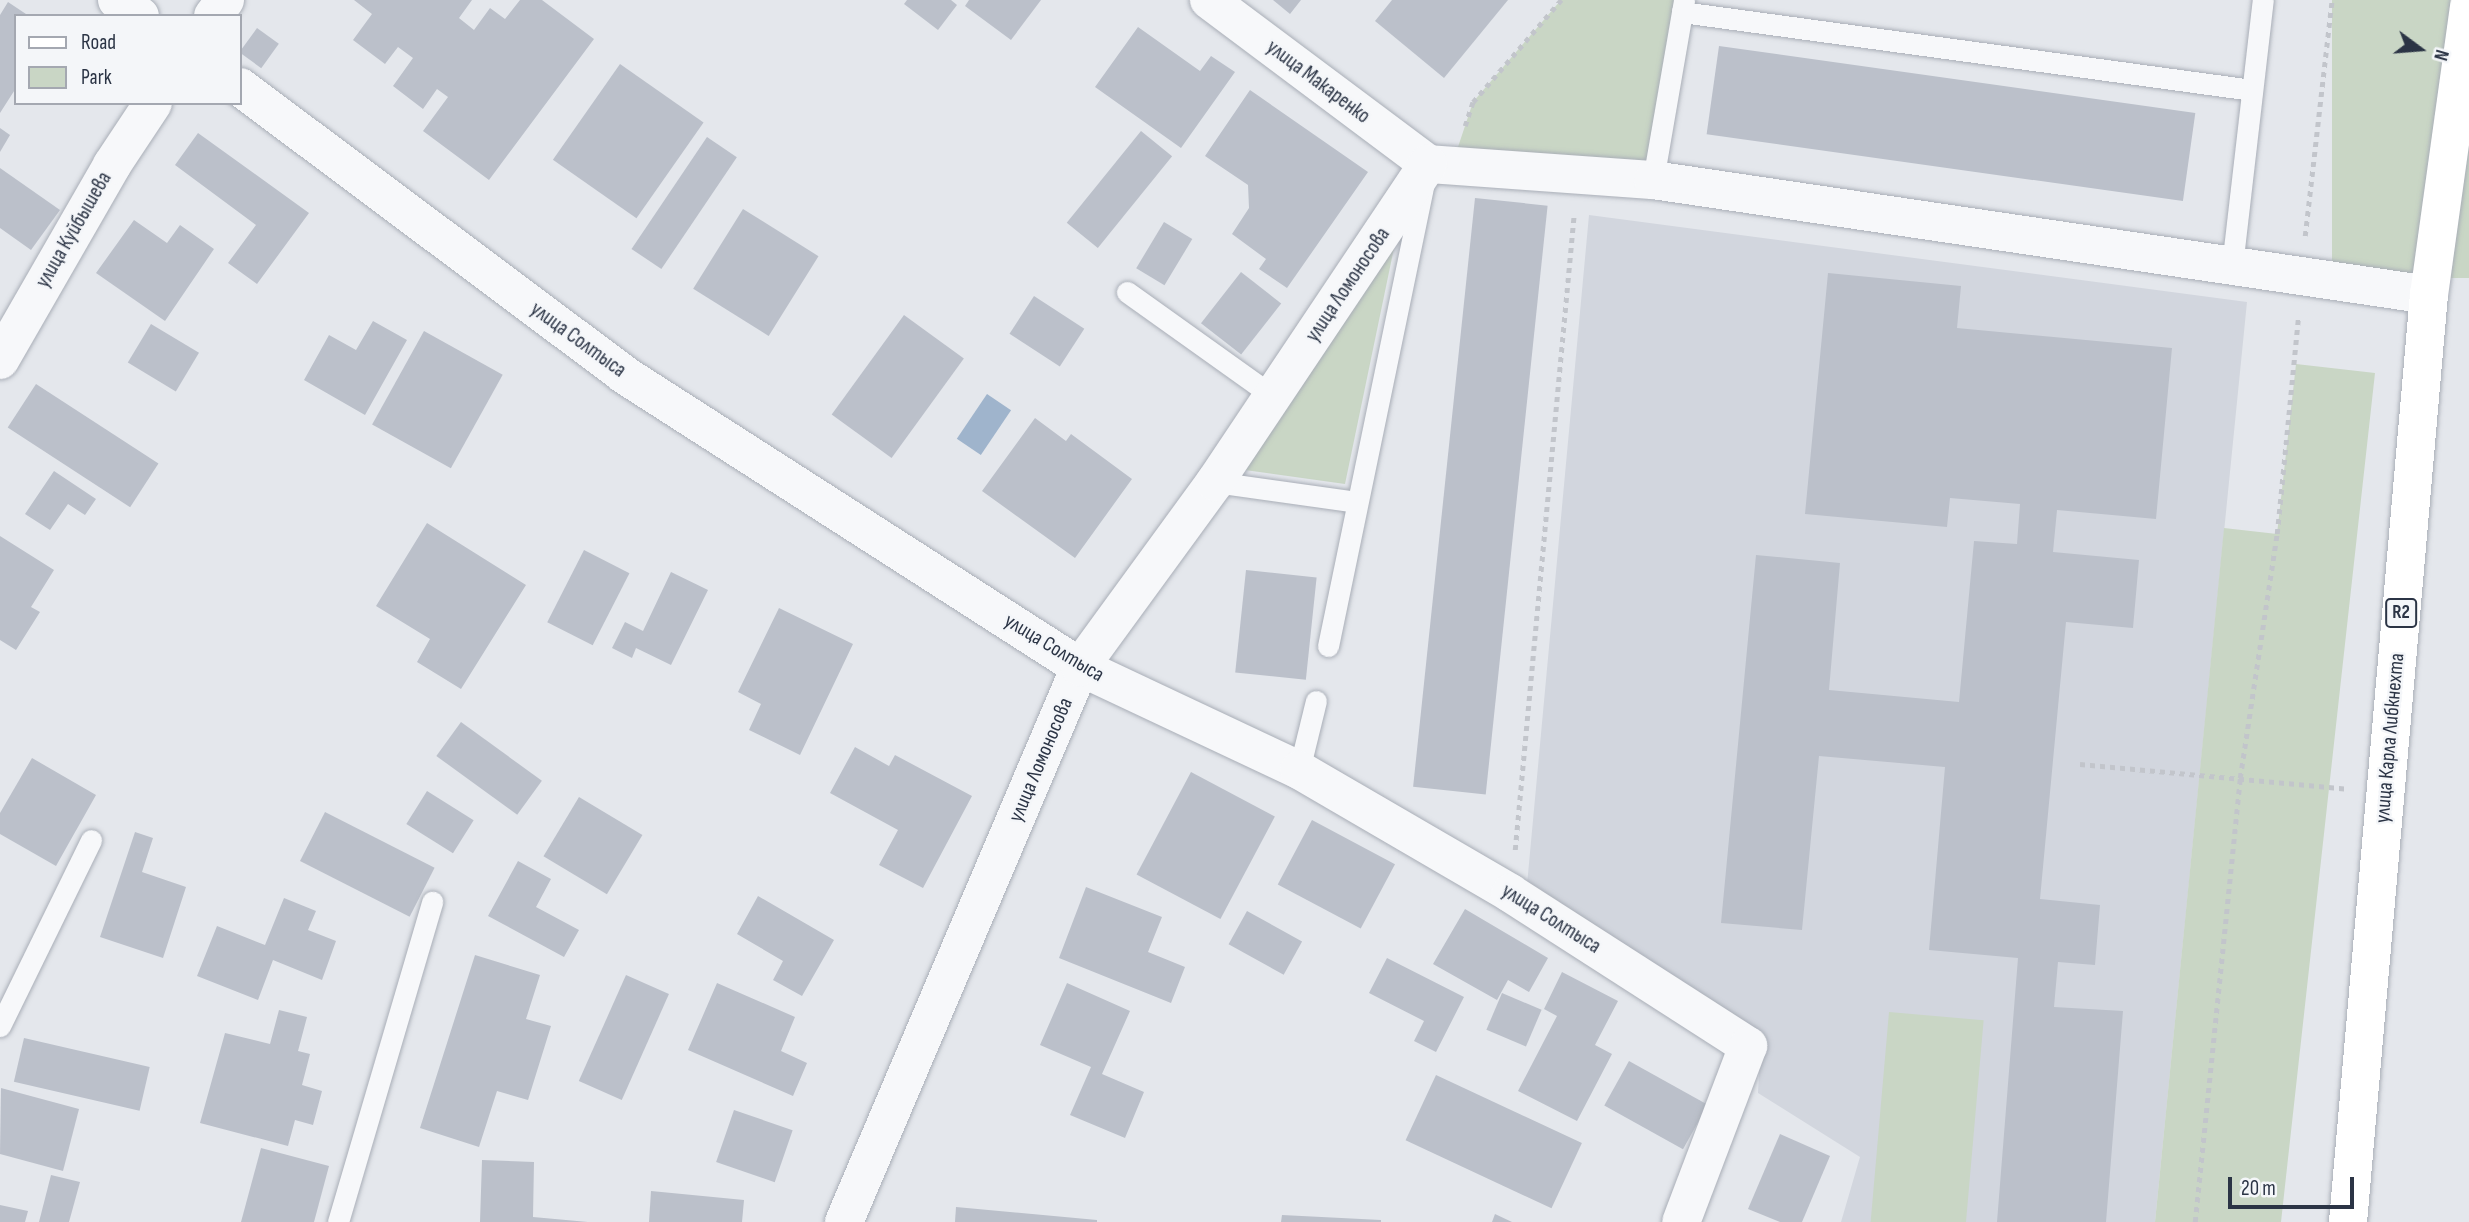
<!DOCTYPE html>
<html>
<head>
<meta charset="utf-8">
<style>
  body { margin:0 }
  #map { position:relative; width:2469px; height:1222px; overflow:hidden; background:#e4e7ec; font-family:"Sofia Sans Condensed",sans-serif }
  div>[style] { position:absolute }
  .built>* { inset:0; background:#d2d6de }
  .green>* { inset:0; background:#c9d6c5; transform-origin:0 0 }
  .water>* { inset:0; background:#9fb4cc; transform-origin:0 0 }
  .building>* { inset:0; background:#bbc0ca; transform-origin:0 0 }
  .path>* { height:4.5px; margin-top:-2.25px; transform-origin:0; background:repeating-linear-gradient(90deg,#c2c5cb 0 5px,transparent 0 10px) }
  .roads { filter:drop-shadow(0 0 2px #a9aeb7) drop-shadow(0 0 2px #a9aeb7) }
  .lane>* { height:21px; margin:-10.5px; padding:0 10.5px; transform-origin:10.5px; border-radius:10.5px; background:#f7f8fa }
  .street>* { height:38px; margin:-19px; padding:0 19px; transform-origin:19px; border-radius:19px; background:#f7f8fa }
  .primary>* { height:38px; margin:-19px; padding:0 19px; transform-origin:19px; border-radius:19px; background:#fff }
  span { translate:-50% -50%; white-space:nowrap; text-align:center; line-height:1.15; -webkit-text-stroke:5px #f4f6f9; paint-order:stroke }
  .shield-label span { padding:2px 5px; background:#f4f6f9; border:2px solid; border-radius:5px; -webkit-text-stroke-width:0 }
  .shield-label { font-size:19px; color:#2b3445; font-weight:700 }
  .street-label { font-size:21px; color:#2b3445 }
  .legend { position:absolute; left:14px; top:14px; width:228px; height:91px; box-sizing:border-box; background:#f4f6f9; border:2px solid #a4a8b1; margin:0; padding:9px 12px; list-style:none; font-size:21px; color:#2b3445 }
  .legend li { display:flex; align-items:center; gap:14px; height:35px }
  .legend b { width:35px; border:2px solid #a4a8b1 }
  .north { position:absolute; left:2385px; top:14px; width:70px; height:70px; -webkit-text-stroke:5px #f4f6f9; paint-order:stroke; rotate:106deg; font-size:19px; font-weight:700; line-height:28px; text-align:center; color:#2b3445 }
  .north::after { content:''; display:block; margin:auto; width:24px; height:32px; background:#2b3445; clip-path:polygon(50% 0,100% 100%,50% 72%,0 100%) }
  .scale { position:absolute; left:2228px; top:1177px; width:126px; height:32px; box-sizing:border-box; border:4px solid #2b3445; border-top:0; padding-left:9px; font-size:21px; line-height:24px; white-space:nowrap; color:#2b3445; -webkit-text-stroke:5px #f4f6f9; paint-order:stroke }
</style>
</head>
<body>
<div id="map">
  <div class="built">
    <i style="clip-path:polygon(1589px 215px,2247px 302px,2155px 1222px,1841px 1222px,1860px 1157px,1758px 1093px,1761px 1034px,1527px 885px)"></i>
  </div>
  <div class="green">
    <i style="clip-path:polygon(1561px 0,1684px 0,1653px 180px,1452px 165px,1473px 102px)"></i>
    <i style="left:2332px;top:0;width:137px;height:278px"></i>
    <i style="clip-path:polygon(1394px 248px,1345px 484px,1245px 470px)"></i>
    <i style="clip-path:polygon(2296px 364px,2375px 373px,2281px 1222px,2155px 1222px,2224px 528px,2277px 534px)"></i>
    <i style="left:1889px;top:1012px;width:95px;height:211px;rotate:5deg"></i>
  </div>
  <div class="water">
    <i style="left:987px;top:394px;width:29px;height:54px;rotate:34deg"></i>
  </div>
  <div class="building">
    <i style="clip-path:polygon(354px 0,472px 0,459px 18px,474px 30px,490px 8px,505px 19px,520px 0,542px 0,594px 39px,489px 180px,423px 131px,448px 97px,437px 89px,423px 109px,393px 86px,413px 58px,398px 47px,385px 64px,353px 40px,372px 14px)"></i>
    <i style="clip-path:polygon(907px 0,951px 0,957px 5px,938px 30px,904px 4px)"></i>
    <i style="clip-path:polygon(969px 0,1041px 0,1011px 40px,965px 6px)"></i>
    <i style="clip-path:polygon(1273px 0,1301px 0,1290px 14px)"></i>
    <i style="clip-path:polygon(1392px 0,1508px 0,1444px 78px,1375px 21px)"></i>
    <i style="clip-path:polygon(8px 2px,29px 16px,16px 16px,16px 88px,0 113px,0 15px)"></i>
    <i style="clip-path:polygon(1138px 27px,1200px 71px,1211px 56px,1235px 72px,1181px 148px,1095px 87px)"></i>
    <i style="left:257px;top:28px;width:27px;height:30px;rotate:36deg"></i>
    <i style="left:1719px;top:46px;width:481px;height:89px;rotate:8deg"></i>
    <i style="left:620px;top:64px;width:102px;height:117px;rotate:35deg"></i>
    <i style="clip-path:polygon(1250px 90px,1368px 172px,1287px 288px,1259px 269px,1266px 259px,1232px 234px,1249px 208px,1248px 185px,1205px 156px)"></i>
    <i style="clip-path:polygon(0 128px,10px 135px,0 152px)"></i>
    <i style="left:1141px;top:131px;width:40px;height:118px;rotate:39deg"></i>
    <i style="clip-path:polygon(198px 133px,309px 213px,257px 284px,228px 263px,256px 225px,175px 165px)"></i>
    <i style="left:707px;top:137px;width:36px;height:135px;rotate:34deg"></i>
    <i style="clip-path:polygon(0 168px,60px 210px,31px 250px,0 228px)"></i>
    <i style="left:1475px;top:198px;width:73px;height:592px;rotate:6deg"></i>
    <i style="left:743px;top:209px;width:89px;height:94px;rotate:32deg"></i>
    <i style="clip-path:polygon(134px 220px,167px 243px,180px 225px,214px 249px,165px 321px,96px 273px)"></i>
    <i style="left:1164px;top:222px;width:33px;height:54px;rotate:31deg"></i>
    <i style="left:1241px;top:272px;width:51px;height:65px;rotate:38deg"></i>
    <i style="clip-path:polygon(1828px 273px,1961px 286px,1957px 328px,2172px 348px,2156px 519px,2057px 510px,2053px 552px,2139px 560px,2133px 628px,2066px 622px,2040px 899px,2100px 905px,2095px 965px,2058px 962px,2054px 1007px,2123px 1011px,2106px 1222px,1997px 1222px,2018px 958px,1929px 950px,1945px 767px,1819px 756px,1802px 930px,1721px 923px,1756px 555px,1840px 563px,1829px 690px,1959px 702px,1974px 541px,2017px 544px,2020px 504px,1950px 498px,1947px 527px,1805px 514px)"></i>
    <i style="left:1034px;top:296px;width:60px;height:45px;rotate:33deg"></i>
    <i style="left:904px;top:315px;width:74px;height:123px;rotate:36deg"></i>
    <i style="clip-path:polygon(373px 321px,407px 340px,365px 415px,304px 380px,329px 335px,356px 350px)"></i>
    <i style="left:151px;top:324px;width:56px;height:45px;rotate:31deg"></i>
    <i style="left:424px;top:331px;width:90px;height:107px;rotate:29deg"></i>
    <i style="left:36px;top:384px;width:146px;height:52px;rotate:33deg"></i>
    <i style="clip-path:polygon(1035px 418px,1066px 441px,1071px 434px,1132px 479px,1075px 558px,982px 491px)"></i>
    <i style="clip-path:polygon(54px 471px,96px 499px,85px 515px,68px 504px,50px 530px,25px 514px)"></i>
    <i style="clip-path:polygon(427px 523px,526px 585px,461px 689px,417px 662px,430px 639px,376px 606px)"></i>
    <i style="clip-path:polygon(0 536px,54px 570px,31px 607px,40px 612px,16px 650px,0 640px)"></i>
    <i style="left:584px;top:550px;width:51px;height:81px;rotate:27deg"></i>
    <i style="left:1246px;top:570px;width:71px;height:103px;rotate:6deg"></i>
    <i style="clip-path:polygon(671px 572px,708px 590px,671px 665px,636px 648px,632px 658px,612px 648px,625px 622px,643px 631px)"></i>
    <i style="clip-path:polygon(779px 608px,853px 644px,800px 755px,749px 730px,761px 704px,738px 692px)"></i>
    <i style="left:461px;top:722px;width:100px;height:42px;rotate:36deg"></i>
    <i style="clip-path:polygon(855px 747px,889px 766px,895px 755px,972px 796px,923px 888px,879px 865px,898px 830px,830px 793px)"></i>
    <i style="clip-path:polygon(32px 758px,96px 795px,56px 866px,0 834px,0 813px)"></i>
    <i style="left:1191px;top:772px;width:95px;height:116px;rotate:28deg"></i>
    <i style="left:427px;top:791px;width:55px;height:39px;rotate:32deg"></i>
    <i style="left:579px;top:797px;width:74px;height:69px;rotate:31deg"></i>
    <i style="left:325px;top:812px;width:123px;height:55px;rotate:27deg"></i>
    <i style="left:1312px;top:820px;width:94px;height:73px;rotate:28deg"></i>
    <i style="clip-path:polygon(135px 832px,153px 838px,142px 872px,186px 887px,163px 958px,100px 937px)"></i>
    <i style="clip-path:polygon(518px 861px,551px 879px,536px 907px,579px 930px,564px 957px,488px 916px)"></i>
    <i style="clip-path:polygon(1086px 887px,1162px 917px,1148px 952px,1185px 967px,1171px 1003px,1059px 958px)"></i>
    <i style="clip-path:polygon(758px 896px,834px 940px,802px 996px,773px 980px,783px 961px,737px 934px)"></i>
    <i style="clip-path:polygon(284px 898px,316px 911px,308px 930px,336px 941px,322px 980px,273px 960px,258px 1000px,197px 976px,217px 926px,265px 945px)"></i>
    <i style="clip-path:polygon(1465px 909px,1548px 958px,1529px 992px,1508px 980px,1497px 1000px,1433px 964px)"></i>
    <i style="left:1247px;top:911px;width:63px;height:38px;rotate:29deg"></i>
    <i style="clip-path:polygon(475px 955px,540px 975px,526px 1019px,551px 1026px,528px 1100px,497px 1091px,479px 1147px,420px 1128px)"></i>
    <i style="clip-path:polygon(1387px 958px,1464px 997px,1436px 1052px,1414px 1041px,1424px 1021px,1369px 993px)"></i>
    <i style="clip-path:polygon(1562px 972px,1618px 1001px,1595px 1045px,1612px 1054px,1577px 1121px,1518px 1091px,1557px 1016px,1544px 1009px)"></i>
    <i style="left:626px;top:975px;width:47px;height:116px;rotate:24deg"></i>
    <i style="clip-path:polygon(717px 983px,795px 1017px,781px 1051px,807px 1063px,793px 1096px,688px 1050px)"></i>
    <i style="clip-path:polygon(1067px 983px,1130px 1011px,1102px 1074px,1144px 1092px,1125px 1138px,1070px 1115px,1091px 1067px,1040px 1045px)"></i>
    <i style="left:1502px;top:993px;width:43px;height:40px;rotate:23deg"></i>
    <i style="clip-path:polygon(279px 1010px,307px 1017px,298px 1051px,310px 1054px,302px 1085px,322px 1091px,313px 1125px,295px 1120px,288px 1146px,200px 1123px,225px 1033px,270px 1044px)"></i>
    <i style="left:24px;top:1038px;width:129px;height:45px;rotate:13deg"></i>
    <i style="left:1629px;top:1061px;width:90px;height:51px;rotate:29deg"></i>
    <i style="left:1436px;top:1075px;width:161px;height:72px;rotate:25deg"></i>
    <i style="clip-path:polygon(1px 1088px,79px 1109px,63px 1171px,0 1154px)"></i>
    <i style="left:734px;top:1110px;width:62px;height:55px;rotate:19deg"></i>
    <i style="clip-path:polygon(1780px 1134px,1830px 1156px,1802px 1222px,1780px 1222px,1748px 1209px)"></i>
    <i style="clip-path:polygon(261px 1148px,329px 1166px,314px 1222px,241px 1222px)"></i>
    <i style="clip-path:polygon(482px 1160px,534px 1162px,533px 1217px,588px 1222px,480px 1222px)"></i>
    <i style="clip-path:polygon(51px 1175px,80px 1182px,69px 1222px,39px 1222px)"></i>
    <i style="clip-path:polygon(651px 1191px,744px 1200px,742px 1222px,649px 1222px)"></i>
    <i style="clip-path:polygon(0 1205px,28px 1211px,25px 1222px,0 1222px)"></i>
    <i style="clip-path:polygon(956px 1207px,1097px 1220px,1097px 1222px,955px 1222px)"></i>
    <i style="clip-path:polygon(1495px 1214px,1512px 1222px,1492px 1222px)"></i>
    <i style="clip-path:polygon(1282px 1215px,1381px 1220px,1381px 1222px,1281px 1222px)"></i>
  </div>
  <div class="path">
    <i style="left:1465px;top:126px;width:25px;rotate:-72deg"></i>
    <i style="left:1473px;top:102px;width:135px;rotate:-49.2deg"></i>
    <i style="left:2305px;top:236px;width:238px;rotate:-83.5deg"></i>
    <i style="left:2080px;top:764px;width:268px;rotate:5.3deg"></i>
    <i style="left:1515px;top:850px;width:639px;rotate:-84.7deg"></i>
    <i style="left:2195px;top:1222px;width:446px;rotate:-84.2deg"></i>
    <i style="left:2240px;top:778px;width:247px;rotate:-81.4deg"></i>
    <i style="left:2277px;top:534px;width:217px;rotate:-84.4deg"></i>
  </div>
  <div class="roads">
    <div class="lane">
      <i style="left:1682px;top:12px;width:575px;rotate:7.79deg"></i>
      <i style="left:1653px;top:180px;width:183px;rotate:-80.2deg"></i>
      <i style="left:2232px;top:266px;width:268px;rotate:-83.4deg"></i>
      <i style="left:1127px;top:292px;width:181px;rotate:35.5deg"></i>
      <i style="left:1215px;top:482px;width:143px;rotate:8deg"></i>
      <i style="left:1328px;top:646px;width:470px;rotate:-78.3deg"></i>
      <i style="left:1299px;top:770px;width:71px;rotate:-76.2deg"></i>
      <i style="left:0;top:1026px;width:207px;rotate:-63.9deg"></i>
      <i style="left:338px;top:1222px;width:334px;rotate:-73.6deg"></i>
    </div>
    <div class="street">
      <i style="left:117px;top:0;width:28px;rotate:35deg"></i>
      <i style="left:1209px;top:0;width:274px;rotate:36.8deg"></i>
      <i style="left:213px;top:16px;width:20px;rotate:-53deg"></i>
      <i style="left:240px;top:87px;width:479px;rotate:36.8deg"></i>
      <i style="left:623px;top:374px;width:543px;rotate:32.67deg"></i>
      <i style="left:1080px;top:667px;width:242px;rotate:25.2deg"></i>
      <i style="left:1299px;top:770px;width:244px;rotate:30.2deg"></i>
      <i style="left:1510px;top:893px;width:283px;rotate:32.7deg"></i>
      <i style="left:1748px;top:1046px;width:188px;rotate:110.8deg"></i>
      <i style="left:1428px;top:164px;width:226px;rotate:4.1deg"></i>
      <i style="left:1653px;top:180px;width:784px;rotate:8.43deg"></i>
      <i style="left:0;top:360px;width:225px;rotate:-60.1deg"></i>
      <i style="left:112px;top:165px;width:74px;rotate:-56.5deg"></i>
      <i style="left:844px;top:1222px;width:603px;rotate:-66.96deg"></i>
      <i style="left:1080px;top:667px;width:229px;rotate:-53.9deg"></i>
      <i style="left:1215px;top:482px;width:383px;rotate:-56.2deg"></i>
    </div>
    <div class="primary">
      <i style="left:2348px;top:1222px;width:931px;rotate:-85.01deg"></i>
      <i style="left:2429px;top:295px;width:292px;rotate:-82.1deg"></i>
    </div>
  </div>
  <div class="shield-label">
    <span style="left:2401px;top:613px">R2</span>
  </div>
  <div class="street-label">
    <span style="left:1318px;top:82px;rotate:37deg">улица Макаренко</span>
    <span style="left:74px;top:230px;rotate:-60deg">улица Куйбышева</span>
    <span style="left:1348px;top:285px;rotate:-56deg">улица Ломоносова</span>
    <span style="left:578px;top:340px;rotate:36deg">улица Солтыса</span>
    <span style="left:1054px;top:648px;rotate:31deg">улица Солтыса</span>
    <span style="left:2390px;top:738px;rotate:-85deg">улица Карла Либкнехта</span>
    <span style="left:1041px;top:760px;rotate:-67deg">улица Ломоносова</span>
    <span style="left:1551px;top:919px;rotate:32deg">улица Солтыса</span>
  </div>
  <ul class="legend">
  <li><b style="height:9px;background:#fff"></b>Road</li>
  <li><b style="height:19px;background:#c9d6c5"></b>Park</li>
  </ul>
  <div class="north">N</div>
  <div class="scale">20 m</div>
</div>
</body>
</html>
